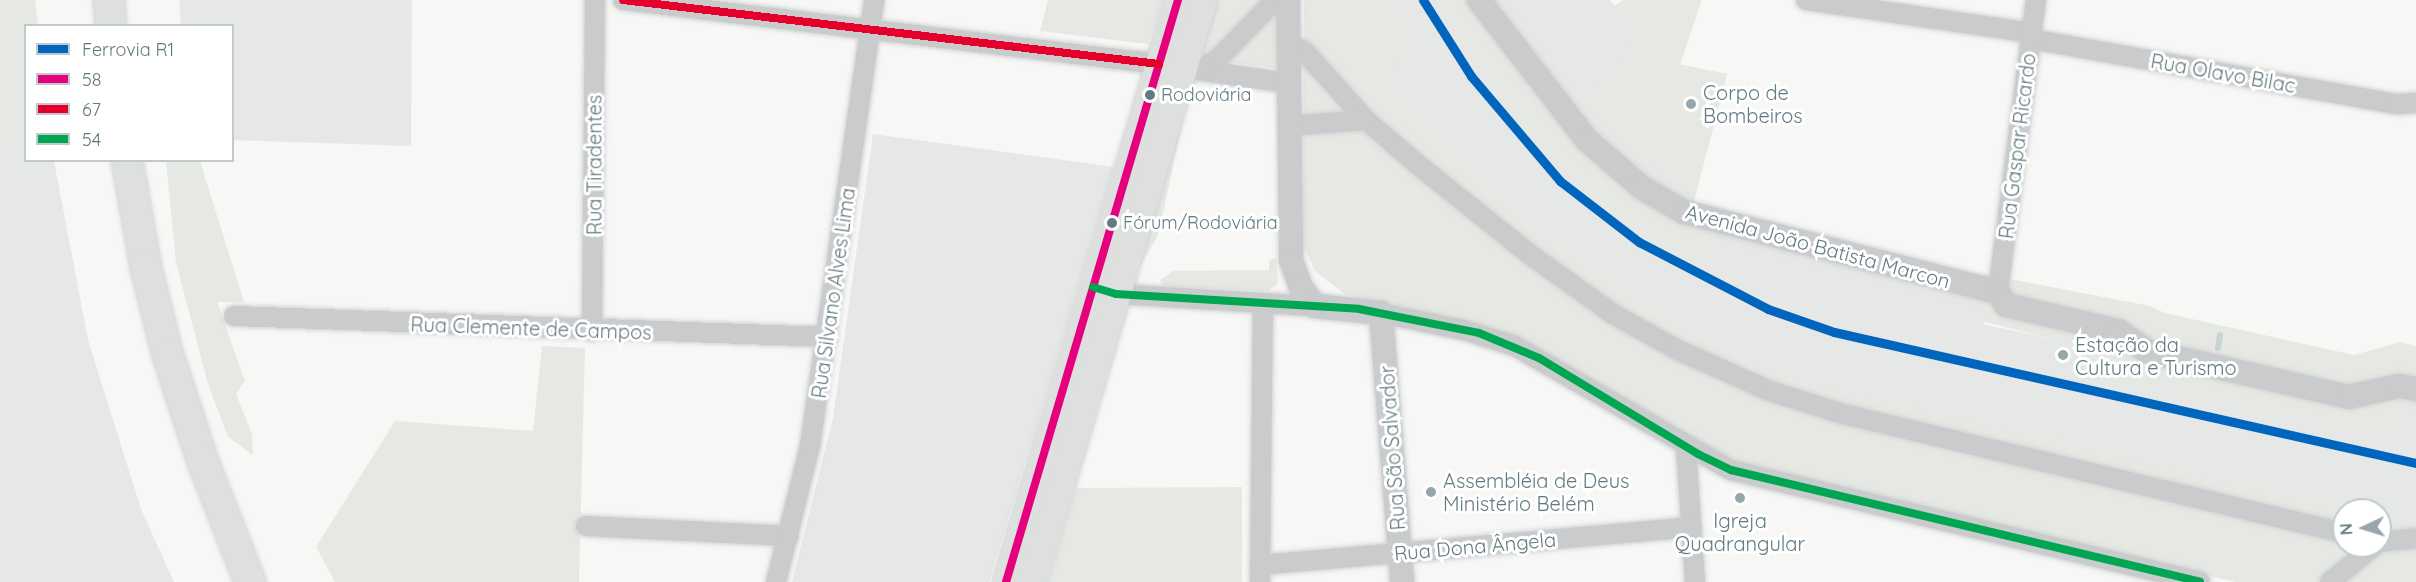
<!DOCTYPE html>
<html>
<head>
<meta charset="utf-8">
<style>
  body { margin:0 }
  #map { position:relative; width:2416px; height:582px; overflow:hidden; background:#f7f7f6; font-family:Quicksand,sans-serif }
  div>[style] { position:absolute }
  .built>* { inset:0; background:#e6e7e7 }
  .green>* { inset:0; background:#e6e9e3 }
  .stream>* { height:6px; margin:-3px; padding:0 3px; transform-origin:3px; border-radius:3px; background:#c8d5d5 }
  .roads { filter:drop-shadow(0 0 2px #d2d4d4) drop-shadow(0 0 2px #d2d4d4) }
  .minor>* { height:20px; margin:-10px; padding:0 10px; transform-origin:10px; border-radius:10px; background:#c9cbcc }
  .tertiary>* { height:24px; margin:-12px; padding:0 12px; transform-origin:12px; border-radius:12px; background:#c9cbcc }
  .secondary>* { height:27px; margin:-13.5px; padding:0 13.5px; transform-origin:13.5px; border-radius:13.5px; background:#dedfdf }
  .primary>* { height:30px; margin:-15px; padding:0 15px; transform-origin:15px; border-radius:15px; background:#dedfdf }
  .bus-1>* { height:8px; margin:-4px; padding:0 4px; transform-origin:4px; border-radius:4px; background:#e5007d }
  .bus-2>* { height:8px; margin:-4px; padding:0 4px; transform-origin:4px; border-radius:4px; background:#e4002b }
  .bus-3>* { height:8px; margin:-4px; padding:0 4px; transform-origin:4px; border-radius:4px; background:#00a651 }
  .rail-1>* { height:9px; margin:-4.5px; padding:0 4.5px; transform-origin:4.5px; border-radius:4.5px; background:#0065bd }
  .dots>* { width:16px; height:16px; translate:-50% -50%; box-sizing:border-box; border:3px solid #fff; border-radius:50% }
  span { translate:-50% -50%; white-space:nowrap; text-align:center; line-height:1.15; -webkit-text-stroke:6px #fff; paint-order:stroke }
  .bus-label { font-size:18px; color:#627a81 }
  .left { translate:0 -50%; text-align:left }
  .street-label { font-size:20px; color:#627a81 }
  .poi-label { font-size:20px; color:#627a81 }
  .legend { position:absolute; left:24px; top:24px; width:210px; height:138px; box-sizing:border-box; background:#fff; border:2px solid #c0cacd; margin:0; padding:8px 10px; list-style:none; font-size:18px; color:#627a81 }
  .legend li { display:flex; align-items:center; gap:12px; height:30px }
  .legend b { width:30px; border:2px solid #c0cacd }
  .north { position:absolute; left:2332px; top:498px; width:60px; height:60px; box-sizing:border-box; background:#fff; border:2px solid #c0cacd; border-radius:50%; rotate:266deg; font-size:16px; font-weight:700; line-height:24px; text-align:center; color:#627a81 }
  .north::after { content:''; display:block; margin:auto; width:21px; height:27px; background:#96a6aa; clip-path:polygon(50% 0,100% 100%,50% 72%,0 100%) }
</style>
</head>
<body>
<div id="map">
  <div class="built">
    <i style="clip-path:polygon(179px 0,412px 0,411px 146px,233px 140px,232px 26px,181px 25px)"></i>
    <i style="clip-path:polygon(1388px 0,1436px 0,1501px 96px,1563px 167px,1615px 214px,1702px 267px,1718px 234px,1975px 297px,1981px 321px,1987px 325px,2052px 339px,2053px 335px,2076px 340px,2075px 344px,2111px 352px,2106px 377px,2390px 440px,2398px 439px,2405px 406px,2416px 408px,2416px 521px,2380px 513px,2380px 510px,2365px 510px,1873px 400px,1812px 384px,1745px 359px,1675px 324px,1540px 232px,1476px 174px,1418px 112px,1385px 70px,1412px 47px)"></i>
    <i style="clip-path:polygon(1467px 0,1610px 0,1649px 58px,1727px 74px,1688px 225px,1562px 127px)"></i>
    <i style="clip-path:polygon(873px 134px,1114px 167px,989px 582px,792px 582px,833px 418px)"></i>
    <i style="clip-path:polygon(0 138px,25px 139px,26px 160px,54px 161px,88px 340px,141px 509px,174px 582px,0 582px)"></i>
  </div>
  <div class="green">
    <i style="clip-path:polygon(0 0,35px 0,38px 25px,26px 26px,25px 139px,0 138px)"></i>
    <i style="clip-path:polygon(1048px 0,1163px 0,1148px 44px,1040px 31px)"></i>
    <i style="clip-path:polygon(1213px 0,1265px 0,1212px 55px,1205px 57px,1200px 55px)"></i>
    <i style="clip-path:polygon(1304px 0,1388px 0,1412px 47px,1386px 71px,1418px 112px,1476px 174px,1540px 232px,1675px 324px,1745px 359px,1813px 384px,2365px 510px,2344px 510px,2344px 546px,2380px 546px,2380px 513px,2416px 521px,2416px 582px,2235px 582px,1734px 462px,1519px 337px,1466px 320px,1346px 295px,1315px 271px,1303px 245px)"></i>
    <i style="clip-path:polygon(1436px 0,1467px 0,1562px 127px,1688px 225px,1718px 234px,1702px 268px,1615px 214px,1563px 167px,1501px 96px)"></i>
    <i style="clip-path:polygon(1623px 0,1702px 0,1680px 65px,1727px 74px,1695px 197px,1655px 165px,1639px 165px,1580px 110px,1637px 40px,1614px 6px)"></i>
    <i style="clip-path:polygon(1275px 14px,1276px 68px,1228px 62px)"></i>
    <i style="clip-path:polygon(1188px 96px,1158px 236px,1135px 274px)"></i>
    <i style="clip-path:polygon(166px 161px,200px 161px,244px 302px,217px 302px,245px 381px,236px 394px,252px 434px,253px 455px,228px 437px,208px 384px,176px 263px)"></i>
    <i style="clip-path:polygon(1276px 258px,1278px 283px,1268px 291px,1163px 286px,1160px 280px,1173px 271px,1269px 270px,1269px 260px)"></i>
    <i style="clip-path:polygon(1984px 274px,2150px 306px,2165px 313px,2354px 355px,2400px 342px,2416px 346px,2416px 409px,2405px 406px,2398px 440px,2390px 440px,2106px 377px,2111px 352px,2075px 344px,2075px 340px,2054px 335px,2052px 339px,1981px 321px,1974px 304px)"></i>
    <i style="clip-path:polygon(542px 346px,585px 348px,579px 582px,335px 582px,316px 547px,395px 421px,533px 431px)"></i>
    <i style="clip-path:polygon(1242px 487px,1242px 582px,1048px 582px,1076px 488px)"></i>
  </div>
  <div class="stream">
    <i style="left:2218px;top:348px;width:13px;rotate:-81deg"></i>
  </div>
  <div class="roads">
    <div class="minor">
      <i style="left:623px;top:0;width:540px;rotate:6.81deg"></i>
      <i style="left:1806px;top:0;width:227px;rotate:8.3deg"></i>
      <i style="left:2031px;top:39px;width:372px;rotate:10.1deg"></i>
      <i style="left:2397px;top:104px;width:19px;rotate:-3deg"></i>
      <i style="left:1288px;top:43px;width:18px;rotate:27deg"></i>
      <i style="left:1304px;top:51px;width:93px;rotate:48.1deg"></i>
      <i style="left:1366px;top:120px;width:67px;rotate:40.8deg"></i>
      <i style="left:1417px;top:164px;width:147px;rotate:38.7deg"></i>
      <i style="left:1532px;top:256px;width:100px;rotate:35.6deg"></i>
      <i style="left:1613px;top:314px;width:72px;rotate:29.1deg"></i>
      <i style="left:1676px;top:349px;width:103px;rotate:24.1deg"></i>
      <i style="left:1770px;top:391px;width:77px;rotate:17.5deg"></i>
      <i style="left:1843px;top:414px;width:515px;rotate:13.36deg"></i>
      <i style="left:1183px;top:68px;width:105px;rotate:8.2deg"></i>
      <i style="left:1201px;top:70px;width:22px;rotate:-34deg"></i>
      <i style="left:1219px;top:58px;width:81px;rotate:-46deg"></i>
      <i style="left:1288px;top:126px;width:78px;rotate:-4.4deg"></i>
      <i style="left:1998px;top:292px;width:294px;rotate:-82.6deg"></i>
      <i style="left:1116px;top:294px;width:199px;rotate:3.5deg"></i>
      <i style="left:1381px;top:313px;width:85px;rotate:11.6deg"></i>
      <i style="left:1464px;top:330px;width:53px;rotate:17.4deg"></i>
      <i style="left:1515px;top:346px;width:249px;rotate:29.9deg"></i>
      <i style="left:1731px;top:470px;width:482px;rotate:13.4deg"></i>
      <i style="left:234px;top:316px;width:594px;rotate:2.02deg"></i>
      <i style="left:592px;top:331px;width:331px;rotate:-89.5deg"></i>
      <i style="left:1686px;top:447px;width:135px;rotate:86.2deg"></i>
      <i style="left:586px;top:526px;width:203px;rotate:2.8deg"></i>
      <i style="left:2380px;top:542px;width:36px;rotate:-6deg"></i>
      <i style="left:1260px;top:565px;width:433px;rotate:-5deg"></i>
      <i style="left:776px;top:582px;width:140px;rotate:-76deg"></i>
      <i style="left:810px;top:446px;width:451px;rotate:-81.8deg"></i>
      <i style="left:1260px;top:582px;width:279px;rotate:-89.4deg"></i>
      <i style="left:2330px;top:582px;width:57px;rotate:-39.3deg"></i>
    </div>
    <div class="tertiary">
      <i style="left:1288px;top:0;width:260px;rotate:89.3deg"></i>
      <i style="left:1291px;top:260px;width:30px;rotate:70deg"></i>
      <i style="left:1301px;top:288px;width:23px;rotate:52deg"></i>
      <i style="left:1315px;top:306px;width:66px;rotate:6.1deg"></i>
      <i style="left:1381px;top:313px;width:270px;rotate:85.5deg"></i>
      <i style="left:1479px;top:0;width:177px;rotate:52.4deg"></i>
      <i style="left:1587px;top:140px;width:72px;rotate:41deg"></i>
      <i style="left:1641px;top:187px;width:50px;rotate:30.2deg"></i>
      <i style="left:1684px;top:212px;width:324px;rotate:14.3deg"></i>
      <i style="left:1998px;top:292px;width:15px;rotate:58deg"></i>
      <i style="left:2006px;top:305px;width:116px;rotate:13deg"></i>
      <i style="left:2119px;top:331px;width:34px;rotate:36deg"></i>
      <i style="left:2147px;top:351px;width:207px;rotate:12.8deg"></i>
      <i style="left:2349px;top:397px;width:51px;rotate:-12.4deg"></i>
      <i style="left:2399px;top:386px;width:17px;rotate:10deg"></i>
    </div>
    <div class="secondary">
      <i style="left:1006px;top:582px;width:607px;rotate:-73.54deg"></i>
      <i style="left:1032px;top:582px;width:607px;rotate:-73.63deg"></i>
    </div>
    <div class="primary">
      <i style="left:109px;top:0;width:26px;rotate:86deg"></i>
      <i style="left:127px;top:160px;width:110px;rotate:80deg"></i>
      <i style="left:146px;top:268px;width:87px;rotate:76deg"></i>
      <i style="left:167px;top:352px;width:116px;rotate:71.9deg"></i>
      <i style="left:203px;top:462px;width:129px;rotate:68.6deg"></i>
    </div>
  </div>
  <div class="bus-1">
    <i style="left:1006px;top:582px;width:607px;rotate:-73.54deg"></i>
  </div>
  <div class="bus-2">
    <i style="left:623px;top:0;width:540px;rotate:6.81deg"></i>
  </div>
  <div class="bus-3">
    <i style="left:1093px;top:287px;width:24px;rotate:17deg"></i>
    <i style="left:1116px;top:294px;width:243px;rotate:3.5deg"></i>
    <i style="left:1359px;top:309px;width:122px;rotate:11.3deg"></i>
    <i style="left:1479px;top:333px;width:65px;rotate:22.6deg"></i>
    <i style="left:1539px;top:358px;width:186px;rotate:31.1deg"></i>
    <i style="left:1698px;top:454px;width:37px;rotate:26deg"></i>
    <i style="left:1731px;top:470px;width:482px;rotate:13.4deg"></i>
  </div>
  <div class="rail-1">
    <i style="left:1423px;top:0;width:90px;rotate:57.7deg"></i>
    <i style="left:1471px;top:76px;width:138px;rotate:49.7deg"></i>
    <i style="left:1560px;top:181px;width:100px;rotate:37.7deg"></i>
    <i style="left:1639px;top:242px;width:145px;rotate:27.4deg"></i>
    <i style="left:1768px;top:309px;width:70px;rotate:19.2deg"></i>
    <i style="left:1834px;top:332px;width:597px;rotate:12.69deg"></i>
  </div>
  <div class="dots">
    <i style="left:1150px;top:95px;background:#627a81"></i>
    <i style="left:1691px;top:104px;background:#96a6aa"></i>
    <i style="left:1112px;top:223px;background:#627a81"></i>
    <i style="left:2063px;top:355px;background:#96a6aa"></i>
    <i style="left:1431px;top:492px;background:#96a6aa"></i>
    <i style="left:1740px;top:498px;background:#96a6aa"></i>
  </div>
  <div class="bus-label">
    <span class="left" style="left:1161px;top:95px">Rodoviária</span>
    <span class="left" style="left:1123px;top:223px">Fórum/Rodoviária</span>
  </div>
  <div class="street-label">
    <span style="left:2223px;top:73px;rotate:10deg">Rua Olavo Bilac</span>
    <span style="left:2017px;top:146px;rotate:-83deg">Rua Gaspar Ricardo</span>
    <span style="left:594px;top:165px;rotate:-90deg">Rua Tiradentes</span>
    <span style="left:1818px;top:246px;rotate:15deg">Avenida João Batista Marcon</span>
    <span style="left:833px;top:293px;rotate:-82deg">Rua Silvano Alves Lima</span>
    <span style="left:531px;top:328px;rotate:2deg">Rua Clemente de Campos</span>
    <span style="left:1392px;top:448px;rotate:-94deg">Rua São Salvador</span>
    <span style="left:1475px;top:546px;rotate:-5deg">Rua Dona Ângela</span>
  </div>
  <div class="poi-label">
    <span class="left" style="left:1703px;top:104px">Corpo de<br>Bombeiros</span>
    <span class="left" style="left:2075px;top:356px">Estação da<br>Cultura e Turismo</span>
    <span class="left" style="left:1443px;top:492px">Assembléia de Deus<br>Ministério Belém</span>
    <span style="left:1740px;top:532px">Igreja<br>Quadrangular</span>
  </div>
  <ul class="legend">
  <li><b style="height:8px;background:#0065bd"></b>Ferrovia R1</li>
  <li><b style="height:8px;background:#e5007d"></b>58</li>
  <li><b style="height:8px;background:#e4002b"></b>67</li>
  <li><b style="height:8px;background:#00a651"></b>54</li>
  </ul>
  <div class="north">N</div>
</div>
</body>
</html>
